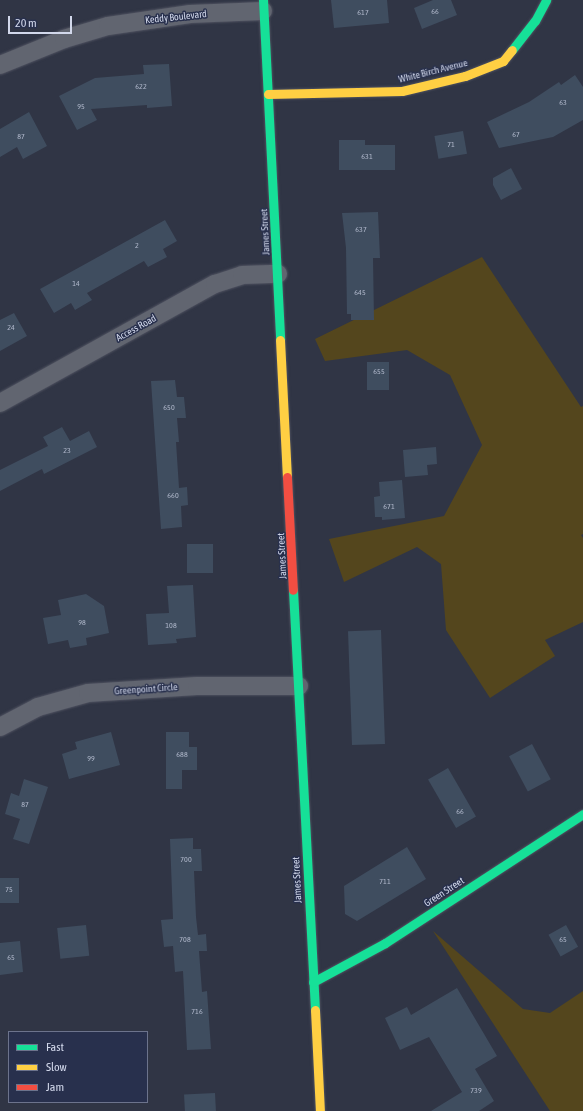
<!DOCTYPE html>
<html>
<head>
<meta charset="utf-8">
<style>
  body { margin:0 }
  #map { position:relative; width:583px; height:1111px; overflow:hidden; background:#303545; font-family:"Asap Condensed",sans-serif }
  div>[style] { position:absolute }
  .green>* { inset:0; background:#54461d }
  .building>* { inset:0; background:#3f4d5f; transform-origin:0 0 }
  .roads { filter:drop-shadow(0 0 1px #4f5260) drop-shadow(0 0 1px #4f5260) }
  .street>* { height:18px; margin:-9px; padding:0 9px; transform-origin:9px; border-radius:9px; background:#616570 }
  .fast>* { height:9px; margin:-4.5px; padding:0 4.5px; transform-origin:4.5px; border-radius:4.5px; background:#16e098 }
  .slow>* { height:9px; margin:-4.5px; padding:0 4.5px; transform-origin:4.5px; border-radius:4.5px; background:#ffcf43 }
  .jam>* { height:9px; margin:-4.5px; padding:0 4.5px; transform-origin:4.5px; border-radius:4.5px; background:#f24e42 }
  span { translate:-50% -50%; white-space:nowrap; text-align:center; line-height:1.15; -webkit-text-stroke:3px #28304d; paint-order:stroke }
  .number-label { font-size:8px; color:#adb5c8 }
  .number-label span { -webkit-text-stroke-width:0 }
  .street-label { font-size:10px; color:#d2d8eb }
  .legend { position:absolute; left:8px; top:1031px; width:140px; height:72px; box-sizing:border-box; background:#28304d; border:1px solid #6c738c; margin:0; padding:5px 7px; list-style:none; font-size:12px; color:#d2d8eb }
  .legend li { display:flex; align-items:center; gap:8px; height:20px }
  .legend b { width:20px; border:1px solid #6c738c }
  .scale { position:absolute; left:8px; top:16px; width:64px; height:18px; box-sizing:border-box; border:2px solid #d2d8eb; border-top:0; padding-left:5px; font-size:12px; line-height:14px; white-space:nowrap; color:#d2d8eb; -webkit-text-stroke:3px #28304d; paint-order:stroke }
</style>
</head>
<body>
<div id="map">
  <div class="green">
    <i style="clip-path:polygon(482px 257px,581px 407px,583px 406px,583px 534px,581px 535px,583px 538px,583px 622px,545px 640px,555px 656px,490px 698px,446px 630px,441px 564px,417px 547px,344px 582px,329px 539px,444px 516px,482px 445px,450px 375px,407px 350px,325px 361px,315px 339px)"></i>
    <i style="clip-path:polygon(433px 931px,523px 1009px,550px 1013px,583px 991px,583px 1111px,550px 1111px)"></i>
  </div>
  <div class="building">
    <i style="clip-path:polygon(331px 0,387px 0,389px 23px,334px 28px)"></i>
    <i style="clip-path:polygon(433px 0,451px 0,457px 15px,422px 29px,414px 8px)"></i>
    <i style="clip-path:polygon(169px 64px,172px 106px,147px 108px,147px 105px,91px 109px,97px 120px,77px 130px,59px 96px,95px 78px,144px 74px,143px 65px)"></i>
    <i style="clip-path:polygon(575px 75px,583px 87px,583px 120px,553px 137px,499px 148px,487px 122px,529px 102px,559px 82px,561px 85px)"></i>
    <i style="clip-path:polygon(29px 112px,47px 146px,23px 159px,17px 147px,0 157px,0 129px)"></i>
    <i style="left:463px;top:131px;width:23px;height:29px;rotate:80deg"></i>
    <i style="clip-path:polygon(339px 140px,365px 140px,365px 145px,395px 145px,395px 170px,339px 170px)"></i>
    <i style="clip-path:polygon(511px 168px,522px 189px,501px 200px,493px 185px,493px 178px)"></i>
    <i style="clip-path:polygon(378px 212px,380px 258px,373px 258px,374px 320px,351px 320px,351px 314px,347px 314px,346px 248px,342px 213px)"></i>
    <i style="clip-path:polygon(165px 220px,177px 241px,163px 249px,167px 257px,148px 267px,144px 261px,87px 293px,92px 300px,75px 310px,71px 303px,54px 313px,40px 289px)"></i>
    <i style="clip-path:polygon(14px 313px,27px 336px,0 351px,0 320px)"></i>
    <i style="left:367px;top:362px;width:22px;height:28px"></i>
    <i style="clip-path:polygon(175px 380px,177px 397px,184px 397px,186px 418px,177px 418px,179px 442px,176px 442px,179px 488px,187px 487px,188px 505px,181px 506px,182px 527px,161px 529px,151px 381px)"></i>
    <i style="clip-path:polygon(62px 427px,70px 441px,89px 431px,97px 447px,44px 474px,42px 469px,0 491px,0 470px,48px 446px,43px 437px)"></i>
    <i style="clip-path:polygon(436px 447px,437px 464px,427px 465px,428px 475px,405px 477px,403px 450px)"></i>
    <i style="clip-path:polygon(402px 480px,405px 518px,382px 520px,382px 517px,375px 517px,374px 497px,380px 496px,379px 482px)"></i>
    <i style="left:187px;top:544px;width:26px;height:29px"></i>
    <i style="clip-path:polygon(193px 585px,196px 637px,176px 639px,177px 643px,148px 645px,146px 614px,169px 613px,167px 586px)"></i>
    <i style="clip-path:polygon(86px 594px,104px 606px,109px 633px,86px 638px,87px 645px,70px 648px,68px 640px,48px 644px,43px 618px,61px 615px,58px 600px)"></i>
    <i style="left:381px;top:630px;width:114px;height:33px;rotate:88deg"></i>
    <i style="clip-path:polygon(111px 732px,120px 765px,69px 779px,62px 754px,77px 749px,75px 742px)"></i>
    <i style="clip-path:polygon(166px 732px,189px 732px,189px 747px,197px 747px,197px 770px,182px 770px,182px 789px,166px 789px)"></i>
    <i style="left:532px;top:744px;width:40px;height:26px;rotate:62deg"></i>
    <i style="left:448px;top:768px;width:56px;height:23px;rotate:60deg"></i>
    <i style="clip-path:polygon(24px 779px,48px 787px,29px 844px,13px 839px,20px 819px,5px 814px,11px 793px,19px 796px)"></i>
    <i style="clip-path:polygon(193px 838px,193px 849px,201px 849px,202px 871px,194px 871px,196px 917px,198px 935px,206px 934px,207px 951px,199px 951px,202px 992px,207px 991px,211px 1049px,187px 1050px,183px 971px,175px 972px,173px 946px,164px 947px,161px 920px,173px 919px,170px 839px)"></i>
    <i style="clip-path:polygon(407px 847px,426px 879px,357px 921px,345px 914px,344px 886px)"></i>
    <i style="left:0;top:878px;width:19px;height:25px"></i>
    <i style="left:86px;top:925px;width:31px;height:29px;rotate:84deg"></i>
    <i style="left:566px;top:925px;width:25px;height:20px;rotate:61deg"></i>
    <i style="clip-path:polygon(20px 941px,23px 972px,0 975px,0 943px)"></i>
    <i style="clip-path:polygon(457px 988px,497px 1056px,475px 1069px,494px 1101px,479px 1111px,431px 1111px,462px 1092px,429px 1037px,400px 1050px,385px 1018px,407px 1007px,411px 1015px)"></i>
    <i style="left:215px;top:1093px;width:18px;height:31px;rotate:87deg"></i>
  </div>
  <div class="roads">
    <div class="street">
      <i style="left:0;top:65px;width:69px;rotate:-22.1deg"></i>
      <i style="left:64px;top:39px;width:46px;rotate:-16.5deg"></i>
      <i style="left:108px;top:26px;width:83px;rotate:-8.3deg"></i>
      <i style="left:190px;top:14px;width:73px;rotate:-2.4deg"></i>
      <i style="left:0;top:403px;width:246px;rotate:-29deg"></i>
      <i style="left:215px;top:284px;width:28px;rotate:-18deg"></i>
      <i style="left:242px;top:275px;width:36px;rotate:-2deg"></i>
      <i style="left:0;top:727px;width:43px;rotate:-27.8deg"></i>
      <i style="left:38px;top:707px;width:52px;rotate:-15.6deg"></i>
      <i style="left:88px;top:693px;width:109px;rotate:-3.7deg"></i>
      <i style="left:197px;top:686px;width:102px"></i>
    </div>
    <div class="fast">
      <i style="left:263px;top:0;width:340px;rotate:87.1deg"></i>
      <i style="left:512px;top:50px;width:37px;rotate:-52deg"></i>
      <i style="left:535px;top:21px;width:24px;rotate:-62deg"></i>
      <i style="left:293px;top:590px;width:421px;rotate:87deg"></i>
      <i style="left:313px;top:982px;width:82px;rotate:-28.4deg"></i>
      <i style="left:385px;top:943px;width:236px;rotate:-33.1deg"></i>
    </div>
    <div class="slow">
      <i style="left:268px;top:94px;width:134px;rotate:-1.3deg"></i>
      <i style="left:402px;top:91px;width:65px;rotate:-13.4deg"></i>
      <i style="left:465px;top:76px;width:41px;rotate:-21.5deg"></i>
      <i style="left:503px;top:61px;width:14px;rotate:-51deg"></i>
      <i style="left:280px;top:340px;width:137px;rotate:87.1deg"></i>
      <i style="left:315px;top:1010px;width:101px;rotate:87.2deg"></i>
    </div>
    <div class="jam">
      <i style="left:287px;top:477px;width:113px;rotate:87deg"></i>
    </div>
  </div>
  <div class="number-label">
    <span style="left:435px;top:12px">66</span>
    <span style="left:363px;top:13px">617</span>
    <span style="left:141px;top:87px">622</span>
    <span style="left:563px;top:103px">63</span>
    <span style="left:81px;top:107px">95</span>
    <span style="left:516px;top:135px">67</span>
    <span style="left:21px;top:137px">87</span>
    <span style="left:451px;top:145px">71</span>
    <span style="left:367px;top:157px">631</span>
    <span style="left:361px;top:230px">637</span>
    <span style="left:137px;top:246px">2</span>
    <span style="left:76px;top:284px">14</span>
    <span style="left:360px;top:293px">645</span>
    <span style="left:11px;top:328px">24</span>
    <span style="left:379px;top:372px">655</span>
    <span style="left:169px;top:408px">650</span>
    <span style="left:67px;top:451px">23</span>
    <span style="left:173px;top:496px">660</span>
    <span style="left:389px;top:507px">671</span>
    <span style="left:82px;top:623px">98</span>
    <span style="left:171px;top:626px">108</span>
    <span style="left:182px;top:755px">688</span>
    <span style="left:91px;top:759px">99</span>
    <span style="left:25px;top:805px">87</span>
    <span style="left:460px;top:812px">66</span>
    <span style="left:186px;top:860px">700</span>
    <span style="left:385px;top:882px">711</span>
    <span style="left:9px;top:890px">75</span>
    <span style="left:185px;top:940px">708</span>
    <span style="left:563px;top:940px">65</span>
    <span style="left:11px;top:958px">65</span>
    <span style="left:197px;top:1012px">716</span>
    <span style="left:476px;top:1091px">739</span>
  </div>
  <div class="street-label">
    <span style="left:176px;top:17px;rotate:-6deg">Keddy Boulevard</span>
    <span style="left:433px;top:71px;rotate:-14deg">White Birch Avenue</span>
    <span style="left:265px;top:232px;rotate:-93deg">James Street</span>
    <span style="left:136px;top:328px;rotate:-29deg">Access Road</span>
    <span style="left:282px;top:556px;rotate:-93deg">James Street</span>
    <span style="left:146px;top:689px;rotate:-4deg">Greenpoint Circle</span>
    <span style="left:297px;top:880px;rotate:-93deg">James Street</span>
    <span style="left:444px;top:892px;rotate:-33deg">Green Street</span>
  </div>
  <ul class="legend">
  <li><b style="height:5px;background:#16e098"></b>Fast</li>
  <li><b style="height:5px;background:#ffcf43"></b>Slow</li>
  <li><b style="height:5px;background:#f24e42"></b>Jam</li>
  </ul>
  <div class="scale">20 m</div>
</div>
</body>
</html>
